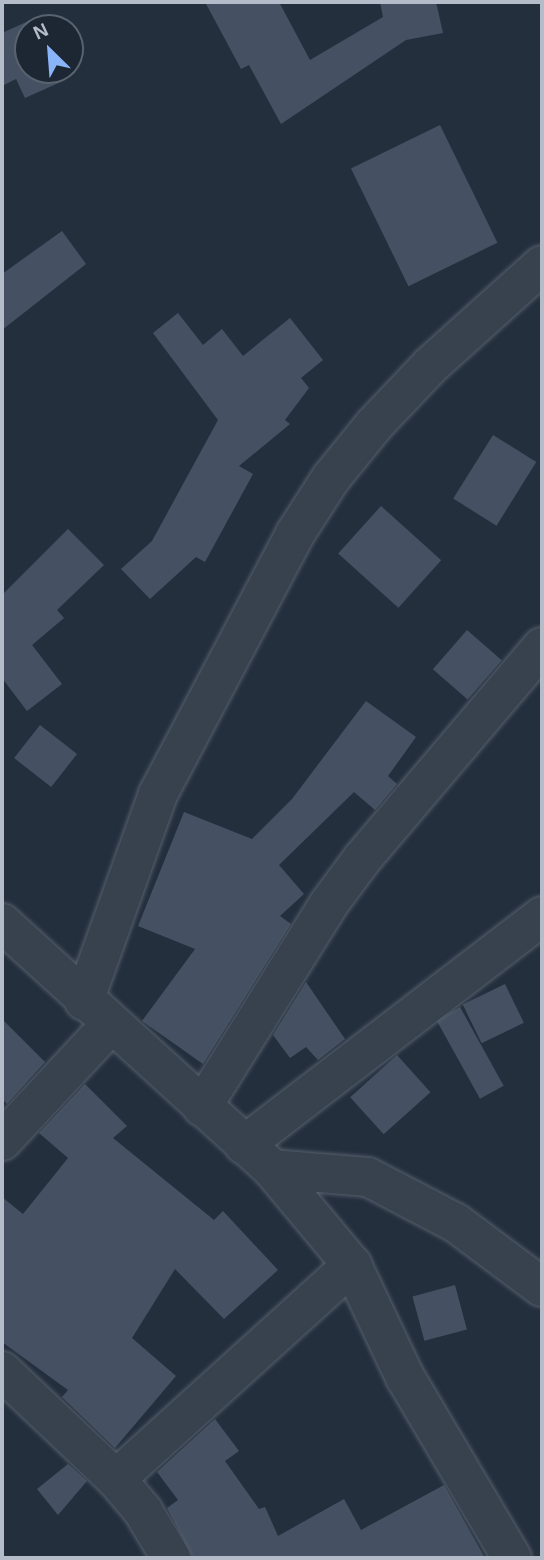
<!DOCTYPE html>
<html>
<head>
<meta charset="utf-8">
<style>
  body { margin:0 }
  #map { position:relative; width:544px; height:1560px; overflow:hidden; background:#242f3e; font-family:Arial,sans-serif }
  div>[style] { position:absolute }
  .building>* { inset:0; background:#455162; transform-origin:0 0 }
  .roads { filter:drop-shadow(0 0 2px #565f6c) drop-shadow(0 0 2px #565f6c) }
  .street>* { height:38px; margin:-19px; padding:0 19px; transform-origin:19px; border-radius:19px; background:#38414e }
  span { translate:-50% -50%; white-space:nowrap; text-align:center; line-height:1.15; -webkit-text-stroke:7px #1d2633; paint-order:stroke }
  .frame { position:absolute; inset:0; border:4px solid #b4bcc9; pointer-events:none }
  .north { position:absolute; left:14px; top:14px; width:70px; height:70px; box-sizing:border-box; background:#1d2633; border:2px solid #59626f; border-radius:50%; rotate:335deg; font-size:19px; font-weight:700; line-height:28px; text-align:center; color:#b4bcc9 }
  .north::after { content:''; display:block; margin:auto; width:24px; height:32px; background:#8ab4f8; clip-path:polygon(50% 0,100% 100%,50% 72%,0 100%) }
</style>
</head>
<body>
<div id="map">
  <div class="building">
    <i style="clip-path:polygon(205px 2px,279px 2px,310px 60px,383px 17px,380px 2px,436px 2px,443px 33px,406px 40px,281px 124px,249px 65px,241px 69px)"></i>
    <i style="clip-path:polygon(35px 18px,39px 28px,28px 28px,28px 70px,58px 70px,63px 81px,25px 98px,16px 79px,2px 86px,2px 33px)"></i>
    <i style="left:440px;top:125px;width:131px;height:99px;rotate:64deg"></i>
    <i style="clip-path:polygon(62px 231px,86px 264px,2px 330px,2px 274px)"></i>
    <i style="clip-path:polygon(178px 313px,203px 345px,222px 329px,243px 356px,290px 318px,323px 360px,301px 378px,309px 388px,285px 420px,290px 424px,239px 466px,253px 474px,205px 562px,196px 557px,150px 599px,121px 569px,152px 541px,218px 420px,153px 333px)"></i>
    <i style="left:493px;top:435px;width:51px;height:75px;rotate:32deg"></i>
    <i style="left:381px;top:506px;width:81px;height:64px;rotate:42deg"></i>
    <i style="clip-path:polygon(68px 529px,104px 565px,57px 610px,64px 618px,32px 645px,62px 684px,27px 711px,2px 678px,2px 595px)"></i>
    <i style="left:467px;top:630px;width:46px;height:52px;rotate:41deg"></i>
    <i style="clip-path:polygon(366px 701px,416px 737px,388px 776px,397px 784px,375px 810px,354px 792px,279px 865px,304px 894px,280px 916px,291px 924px,203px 1064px,142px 1021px,195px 949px,138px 926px,184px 812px,252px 839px,292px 799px)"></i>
    <i style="left:40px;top:725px;width:47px;height:42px;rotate:38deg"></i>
    <i style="clip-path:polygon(306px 982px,345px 1039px,318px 1060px,306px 1047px,290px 1058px,273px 1035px)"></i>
    <i style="left:505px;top:984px;width:43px;height:47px;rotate:64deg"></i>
    <i style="left:460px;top:1007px;width:90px;height:27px;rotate:61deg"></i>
    <i style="clip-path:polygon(2px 1019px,45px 1062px,7px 1104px,2px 1099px)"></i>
    <i style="left:397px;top:1055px;width:50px;height:63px;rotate:48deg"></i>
    <i style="clip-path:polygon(85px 1084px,127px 1126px,113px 1138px,214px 1220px,223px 1211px,278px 1270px,224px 1319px,175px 1269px,132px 1338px,176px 1376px,115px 1448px,62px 1397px,68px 1390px,2px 1342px,2px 1197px,23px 1214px,68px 1158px,39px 1133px)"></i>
    <i style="left:455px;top:1285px;width:46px;height:44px;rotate:75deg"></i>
    <i style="clip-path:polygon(215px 1419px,239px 1451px,225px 1461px,259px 1509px,265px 1507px,278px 1536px,344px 1499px,361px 1530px,444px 1485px,485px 1558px,193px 1558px,167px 1508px,178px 1500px,157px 1472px)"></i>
    <i style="clip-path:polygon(68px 1464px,87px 1481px,58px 1515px,37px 1489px)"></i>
  </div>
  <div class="roads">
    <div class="street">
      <i style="left:2px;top:923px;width:365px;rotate:42.3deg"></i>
      <i style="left:272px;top:1169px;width:125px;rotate:50.2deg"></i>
      <i style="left:352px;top:1265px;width:124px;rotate:64.7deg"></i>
      <i style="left:405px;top:1377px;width:210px;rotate:59.4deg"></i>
      <i style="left:84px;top:1001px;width:220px;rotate:-70.3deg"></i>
      <i style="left:158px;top:794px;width:294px;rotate:-62.2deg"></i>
      <i style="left:295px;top:534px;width:67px;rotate:-57.3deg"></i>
      <i style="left:331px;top:478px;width:68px;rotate:-50.9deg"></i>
      <i style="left:374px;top:425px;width:83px;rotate:-46.5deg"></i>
      <i style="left:431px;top:365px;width:149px;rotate:-42deg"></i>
      <i style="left:202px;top:1107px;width:238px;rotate:-58deg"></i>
      <i style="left:328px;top:905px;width:57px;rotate:-53.5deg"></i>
      <i style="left:362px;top:859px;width:278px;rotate:-49.7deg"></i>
      <i style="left:2px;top:1141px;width:158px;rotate:-47deg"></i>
      <i style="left:244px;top:1145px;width:376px;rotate:-37.5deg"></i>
      <i style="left:272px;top:1169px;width:96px;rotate:4.8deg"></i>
      <i style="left:368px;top:1177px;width:99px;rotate:27.6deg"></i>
      <i style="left:456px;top:1223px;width:107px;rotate:36.7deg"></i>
      <i style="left:2px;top:1371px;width:157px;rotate:43.5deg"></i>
      <i style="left:116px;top:1479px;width:42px;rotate:49.8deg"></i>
      <i style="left:143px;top:1511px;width:55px;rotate:59.2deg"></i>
      <i style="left:116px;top:1479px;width:319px;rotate:-42.2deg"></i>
    </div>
  </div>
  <div class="frame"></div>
  <div class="north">N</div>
</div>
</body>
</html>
